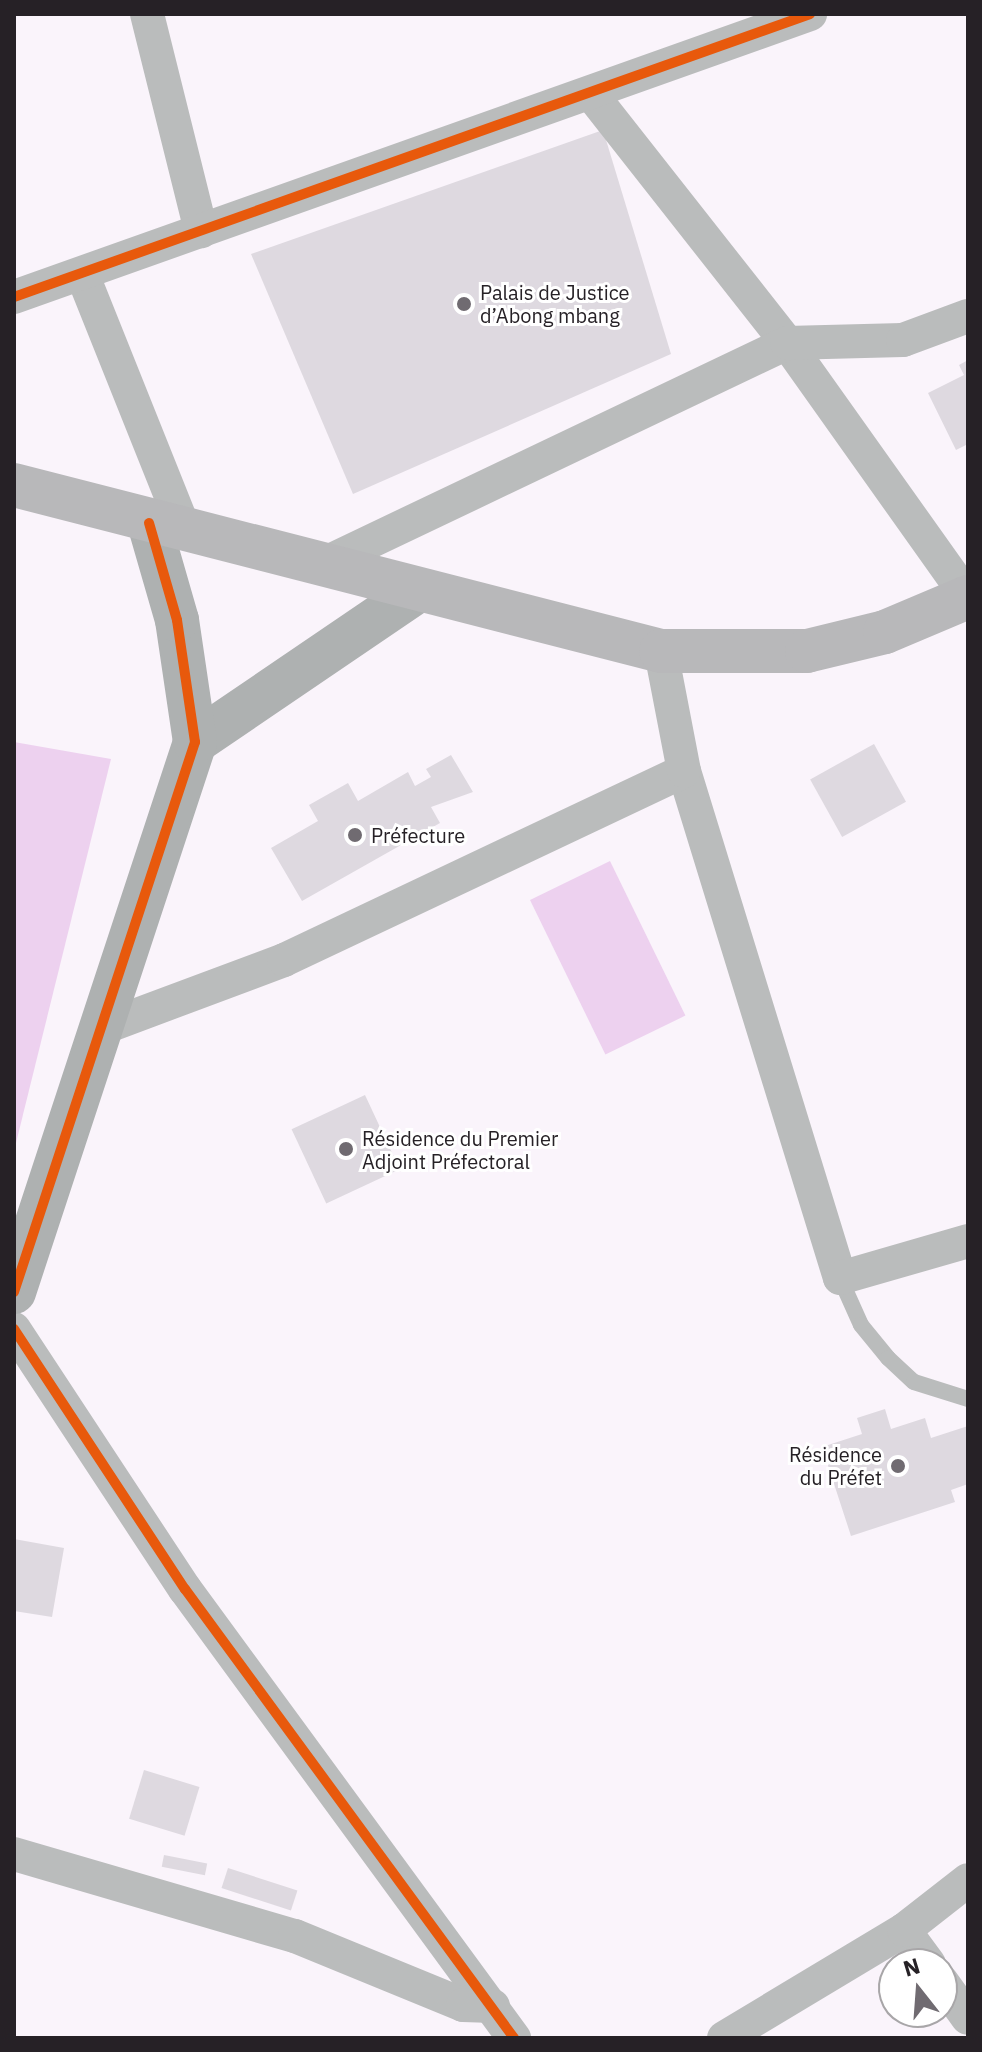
<!DOCTYPE html>
<html>
<head>
<meta charset="utf-8">
<style>
  body { margin:0 }
  #map { position:relative; width:982px; height:2052px; overflow:hidden; background:#faf4fb; font-family:"IBM Plex Sans",sans-serif }
  div>[style] { position:absolute }
  .green>* { inset:0; background:#edd1ef; transform-origin:0 0 }
  .building>* { inset:0; background:#ded9e0; transform-origin:0 0 }
  .lane>* { height:16px; margin:-8px; padding:0 8px; transform-origin:8px; border-radius:8px; background:#babcbc }
  .street>* { height:34px; margin:-17px; padding:0 17px; transform-origin:17px; border-radius:17px; background:#babcbc }
  .secondary>* { height:44px; margin:-22px; padding:0 22px; transform-origin:22px; border-radius:22px; background:#aeb1b1 }
  .highway>* { height:44px; margin:-22px; padding:0 22px; transform-origin:22px; border-radius:22px; background:#b8b8ba }
  .cycleway>* { height:10px; margin:-5px; padding:0 5px; transform-origin:5px; border-radius:5px; background:#e8590c }
  .dots>* { width:22px; height:22px; translate:-50% -50%; box-sizing:border-box; border:4px solid #fff; border-radius:50% }
  span { translate:-50% -50%; white-space:nowrap; text-align:center; line-height:1.15; -webkit-text-stroke:6px #fff; paint-order:stroke }
  .poi-label { font-size:20px; color:#262126 }
  .left { translate:0 -50%; text-align:left }
  .right { translate:-100% -50%; text-align:right }
  .frame { position:absolute; inset:0; border:16px solid #262126; pointer-events:none }
  .north { position:absolute; left:878px; top:1948px; width:80px; height:80px; box-sizing:border-box; background:#fff; border:2px solid #a8a6a8; border-radius:50%; rotate:343deg; font-size:22px; font-weight:700; line-height:32px; text-align:center; color:#262126 }
  .north::after { content:''; display:block; margin:auto; width:28px; height:36px; background:#706b71; clip-path:polygon(50% 0,100% 100%,50% 72%,0 100%) }
</style>
</head>
<body>
<div id="map">
  <div class="green">
    <i style="clip-path:polygon(14px 742px,111px 759px,14px 1151px)"></i>
    <i style="left:610px;top:861px;width:172px;height:89px;rotate:64deg"></i>
  </div>
  <div class="building">
    <i style="clip-path:polygon(603px 130px,671px 354px,353px 494px,251px 254px)"></i>
    <i style="clip-path:polygon(968px 360px,968px 444px,956px 450px,928px 393px,964px 375px,959px 365px)"></i>
    <i style="left:874px;top:744px;width:66px;height:73px;rotate:61deg"></i>
    <i style="clip-path:polygon(451px 755px,473px 792px,431px 807px,440px 823px,302px 901px,271px 848px,318px 821px,309px 805px,348px 783px,358px 801px,408px 772px,415px 786px,431px 777px,426px 769px)"></i>
    <i style="left:365px;top:1095px;width:82px;height:81px;rotate:65deg"></i>
    <i style="clip-path:polygon(885px 1409px,891px 1429px,925px 1418px,931px 1438px,968px 1426px,968px 1484px,951px 1490px,955px 1502px,851px 1536px,822px 1447px,862px 1434px,857px 1418px)"></i>
    <i style="clip-path:polygon(14px 1539px,64px 1548px,52px 1617px,14px 1611px)"></i>
    <i style="left:144px;top:1770px;width:58px;height:51px;rotate:17deg"></i>
    <i style="left:164px;top:1855px;width:44px;height:12px;rotate:11deg"></i>
    <i style="left:228px;top:1868px;width:73px;height:21px;rotate:18deg"></i>
  </div>
  <div class="lane">
    <i style="left:840px;top:1278px;width:51px;rotate:65.9deg"></i>
    <i style="left:861px;top:1325px;width:43px;rotate:50.7deg"></i>
    <i style="left:888px;top:1358px;width:35px;rotate:43deg"></i>
    <i style="left:914px;top:1382px;width:57px;rotate:17.5deg"></i>
  </div>
  <div class="street">
    <i style="left:147px;top:14px;width:224px;rotate:76deg"></i>
    <i style="left:592px;top:95px;width:315px;rotate:51.8deg"></i>
    <i style="left:787px;top:343px;width:313px;rotate:54.6deg"></i>
    <i style="left:83px;top:276px;width:275px;rotate:68.2deg"></i>
    <i style="left:14px;top:297px;width:845px;rotate:-19.57deg"></i>
    <i style="left:317px;top:567px;width:521px;rotate:-25.48deg"></i>
    <i style="left:787px;top:343px;width:116px;rotate:-1.5deg"></i>
    <i style="left:903px;top:340px;width:69px;rotate:-20.3deg"></i>
    <i style="left:684px;top:771px;width:530px;rotate:72.9deg"></i>
    <i style="left:840px;top:1278px;width:133px;rotate:-16.1deg"></i>
    <i style="left:105px;top:1027px;width:191px;rotate:-20.5deg"></i>
    <i style="left:284px;top:960px;width:442px;rotate:-25.3deg"></i>
    <i style="left:684px;top:771px;width:122px;rotate:-100.9deg"></i>
    <i style="left:14px;top:1329px;width:311px;rotate:56.7deg"></i>
    <i style="left:185px;top:1589px;width:557px;rotate:53.77deg"></i>
    <i style="left:14px;top:1854px;width:293px;rotate:16.3deg"></i>
    <i style="left:295px;top:1936px;width:182px;rotate:22.3deg"></i>
    <i style="left:463px;top:2005px;width:30px;rotate:2deg"></i>
    <i style="left:904px;top:1930px;width:42px;rotate:53.7deg"></i>
    <i style="left:942px;top:1982px;width:44px;rotate:54.2deg"></i>
    <i style="left:724px;top:2038px;width:210px;rotate:-31deg"></i>
    <i style="left:904px;top:1930px;width:81px;rotate:-38deg"></i>
  </div>
  <div class="secondary">
    <i style="left:195px;top:742px;width:265px;rotate:-34.2deg"></i>
    <i style="left:14px;top:1292px;width:579px;rotate:-71.78deg"></i>
    <i style="left:195px;top:742px;width:123px;rotate:-98.4deg"></i>
    <i style="left:177px;top:620px;width:101px;rotate:-106.1deg"></i>
  </div>
  <div class="highway">
    <i style="left:14px;top:485px;width:668px;rotate:14.39deg"></i>
    <i style="left:661px;top:651px;width:146px"></i>
    <i style="left:807px;top:651px;width:80px;rotate:-13.7deg"></i>
    <i style="left:885px;top:632px;width:90px;rotate:-22.9deg"></i>
  </div>
  <div class="cycleway">
    <i style="left:14px;top:297px;width:845px;rotate:-19.57deg"></i>
    <i style="left:14px;top:1292px;width:579px;rotate:-71.78deg"></i>
    <i style="left:195px;top:742px;width:123px;rotate:-98.4deg"></i>
    <i style="left:177px;top:620px;width:101px;rotate:-106.1deg"></i>
    <i style="left:14px;top:1329px;width:311px;rotate:56.7deg"></i>
    <i style="left:185px;top:1589px;width:557px;rotate:53.77deg"></i>
  </div>
  <div class="dots">
    <i style="left:464px;top:304px;background:#706b71"></i>
    <i style="left:355px;top:835px;background:#706b71"></i>
    <i style="left:346px;top:1149px;background:#706b71"></i>
    <i style="left:898px;top:1466px;background:#706b71"></i>
  </div>
  <div class="poi-label">
    <span class="left" style="left:480px;top:304px">Palais de Justice<br>d’Abong mbang</span>
    <span class="left" style="left:371px;top:835px">Préfecture</span>
    <span class="left" style="left:362px;top:1150px">Résidence du Premier<br>Adjoint Préfectoral</span>
    <span class="right" style="left:882px;top:1466px">Résidence<br>du Préfet</span>
  </div>
  <div class="frame"></div>
  <div class="north">N</div>
</div>
</body>
</html>
